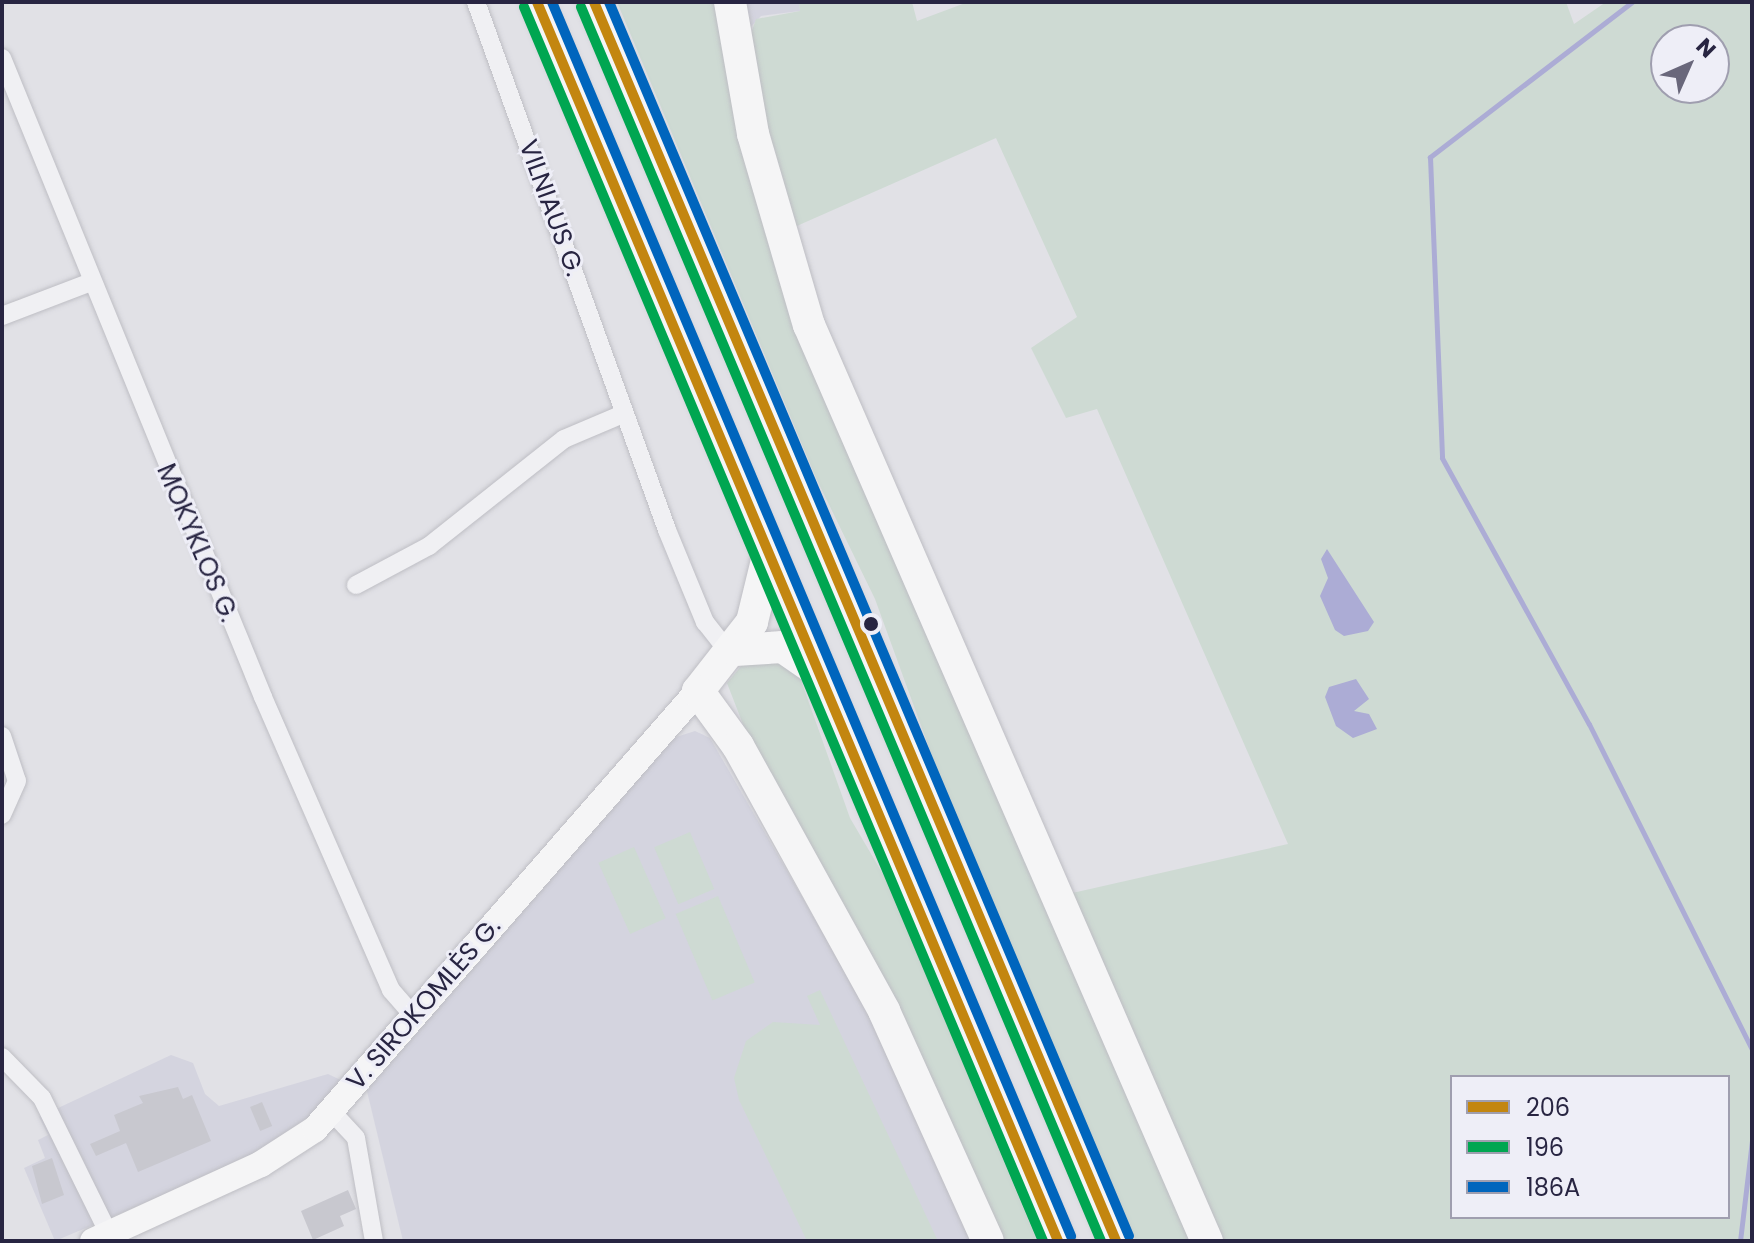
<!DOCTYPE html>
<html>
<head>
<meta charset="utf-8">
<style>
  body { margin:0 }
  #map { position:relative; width:1754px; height:1243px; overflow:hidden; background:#e1e1e6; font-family:Poppins,sans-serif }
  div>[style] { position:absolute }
  .built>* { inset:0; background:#d4d4df }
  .green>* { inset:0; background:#cedad3; transform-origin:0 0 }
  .water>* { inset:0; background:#acacd5 }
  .stream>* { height:5px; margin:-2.5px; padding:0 2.5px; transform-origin:2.5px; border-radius:2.5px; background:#acacd5 }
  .building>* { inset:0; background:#c8c8cf; transform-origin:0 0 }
  .roads { filter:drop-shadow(0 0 2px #bebec4) drop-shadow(0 0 2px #bebec4) }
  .minor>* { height:18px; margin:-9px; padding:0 9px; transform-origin:9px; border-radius:9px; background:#f0f0f3 }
  .secondary>* { height:26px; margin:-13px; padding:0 13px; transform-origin:13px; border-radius:13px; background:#f5f5f6 }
  .trunk>* { height:32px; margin:-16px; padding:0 16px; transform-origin:16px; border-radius:16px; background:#f5f5f6 }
  .bus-1>* { height:10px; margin:-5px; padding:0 5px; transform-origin:5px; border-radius:5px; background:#c38610 }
  .bus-2>* { height:10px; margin:-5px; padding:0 5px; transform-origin:5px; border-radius:5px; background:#00a651 }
  .bus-3>* { height:10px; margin:-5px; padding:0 5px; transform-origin:5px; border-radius:5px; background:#0065bd }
  .dots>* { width:22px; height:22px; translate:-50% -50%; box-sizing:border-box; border:4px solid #eeeef7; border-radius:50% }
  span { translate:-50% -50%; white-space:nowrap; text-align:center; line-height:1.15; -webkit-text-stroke:6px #eeeef7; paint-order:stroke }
  .street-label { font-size:26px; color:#282542 }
  .frame { position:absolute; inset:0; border:4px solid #282542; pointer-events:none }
  .legend { position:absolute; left:1450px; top:1075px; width:280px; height:144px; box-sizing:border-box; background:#eeeef7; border:2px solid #9f9eaf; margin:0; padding:10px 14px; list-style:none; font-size:24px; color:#282542 }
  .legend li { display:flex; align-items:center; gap:16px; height:40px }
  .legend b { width:40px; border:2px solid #9f9eaf }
  .north { position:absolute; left:1650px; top:24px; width:80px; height:80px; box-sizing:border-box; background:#eeeef7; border:2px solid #9f9eaf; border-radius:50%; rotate:45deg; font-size:22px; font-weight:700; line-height:32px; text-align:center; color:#282542 }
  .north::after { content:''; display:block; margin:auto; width:28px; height:36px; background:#69677b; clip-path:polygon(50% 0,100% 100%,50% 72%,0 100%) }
</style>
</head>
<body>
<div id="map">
  <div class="built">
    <i style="clip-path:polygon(742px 2px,799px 2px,800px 11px,761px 16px,747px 31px)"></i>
    <i style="clip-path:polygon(695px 731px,710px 738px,879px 1030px,973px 1241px,403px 1241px,366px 1087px,670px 739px)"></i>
    <i style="clip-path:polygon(171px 1055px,193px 1063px,205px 1094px,219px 1106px,328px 1074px,347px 1083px,277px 1147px,55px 1241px,24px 1168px,45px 1158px,38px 1140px,48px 1135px,39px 1117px)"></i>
  </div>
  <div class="green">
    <i style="clip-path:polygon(617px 2px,717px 2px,761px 219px,806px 347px,1194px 1241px,1136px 1241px,940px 778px,875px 599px,816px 478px)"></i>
    <i style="clip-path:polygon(evenodd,799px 2px,912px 2px,917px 21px,968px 2px,1566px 2px,1574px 24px,1606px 2px,1752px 2px,1752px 1241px,1221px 1241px,1068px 894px,1288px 844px,1097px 409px,1066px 418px,1031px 348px,1077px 317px,996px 138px,790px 229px,747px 45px,756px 19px,800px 11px,799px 2px,1666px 40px,1714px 40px,1714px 88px,1666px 88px,1666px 40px,799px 2px,1452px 1077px,1728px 1077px,1728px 1217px,1452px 1217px,1452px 1077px)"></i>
    <i style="clip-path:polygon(753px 652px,797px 669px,850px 818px,887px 881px,1037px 1241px,998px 1241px,756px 758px,727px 683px)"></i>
    <i style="left:690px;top:832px;width:62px;height:39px;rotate:67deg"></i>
    <i style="left:634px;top:847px;width:78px;height:39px;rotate:66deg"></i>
    <i style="left:718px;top:896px;width:94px;height:46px;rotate:67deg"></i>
    <i style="clip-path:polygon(820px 990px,938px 1241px,807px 1241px,739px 1100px,734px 1078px,746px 1041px,773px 1022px,820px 1025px,807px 996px)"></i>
  </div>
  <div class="water">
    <i style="clip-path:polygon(1327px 549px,1374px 622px,1368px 631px,1344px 636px,1335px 630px,1320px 596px,1328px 578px,1321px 559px)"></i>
    <i style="clip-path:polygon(1356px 679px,1369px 699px,1354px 711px,1369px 714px,1377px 729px,1353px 738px,1336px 726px,1325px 697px,1329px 687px)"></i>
  </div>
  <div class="stream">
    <i style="left:1632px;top:2px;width:255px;rotate:142.5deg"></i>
    <i style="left:1430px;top:157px;width:301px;rotate:87.7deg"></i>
    <i style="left:1442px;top:458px;width:304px;rotate:61.1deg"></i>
    <i style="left:1589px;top:724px;width:364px;rotate:63.4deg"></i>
    <i style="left:1740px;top:1241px;width:102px;rotate:-83.2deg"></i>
  </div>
  <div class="building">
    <i style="clip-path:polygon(178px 1087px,183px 1099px,192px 1095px,211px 1141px,138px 1172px,126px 1143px,96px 1156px,90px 1144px,120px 1131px,114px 1115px,143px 1103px,139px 1096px)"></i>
    <i style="left:262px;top:1102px;width:26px;height:13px;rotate:67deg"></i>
    <i style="clip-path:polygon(52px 1158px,64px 1195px,42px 1204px,32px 1166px)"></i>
    <i style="clip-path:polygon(348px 1190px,356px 1209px,340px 1216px,344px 1226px,313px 1240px,301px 1211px)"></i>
  </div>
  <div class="roads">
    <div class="minor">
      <i style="left:476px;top:2px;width:561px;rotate:70.11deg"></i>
      <i style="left:667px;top:530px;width:100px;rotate:67.6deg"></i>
      <i style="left:705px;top:622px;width:42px;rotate:51.8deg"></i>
      <i style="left:2px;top:58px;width:690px;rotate:67.78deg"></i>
      <i style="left:263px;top:697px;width:320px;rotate:66.4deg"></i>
      <i style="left:391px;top:990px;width:35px;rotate:49deg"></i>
      <i style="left:2px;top:316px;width:95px;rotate:-20.9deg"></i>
      <i style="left:356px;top:585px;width:83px;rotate:-28.1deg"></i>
      <i style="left:429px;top:546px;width:172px;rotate:-38.4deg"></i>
      <i style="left:564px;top:439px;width:64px;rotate:-23deg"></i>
      <i style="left:2px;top:736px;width:47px;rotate:71.6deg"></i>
      <i style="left:17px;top:781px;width:37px;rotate:114deg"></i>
      <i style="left:2px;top:1057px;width:57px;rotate:45.7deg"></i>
      <i style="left:42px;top:1098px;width:152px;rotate:63.8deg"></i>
      <i style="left:332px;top:1112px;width:35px;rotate:47deg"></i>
      <i style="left:356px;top:1138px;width:105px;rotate:80.1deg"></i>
    </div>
    <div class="secondary">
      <i style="left:93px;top:1241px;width:185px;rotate:-24.6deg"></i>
      <i style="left:261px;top:1164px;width:64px;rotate:-32.9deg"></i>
      <i style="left:315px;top:1129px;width:582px;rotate:-48.83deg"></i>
    </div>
    <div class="trunk">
      <i style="left:537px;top:2px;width:1344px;rotate:67.19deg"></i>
      <i style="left:594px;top:2px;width:1344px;rotate:67.15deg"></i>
      <i style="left:730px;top:2px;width:134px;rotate:80.1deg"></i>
      <i style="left:753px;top:134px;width:199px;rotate:73.7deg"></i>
      <i style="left:809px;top:325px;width:999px;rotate:66.52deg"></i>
      <i style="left:769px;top:552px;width:72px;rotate:103.7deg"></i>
      <i style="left:752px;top:622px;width:88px;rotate:128deg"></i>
      <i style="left:698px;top:691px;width:68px;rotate:54deg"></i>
      <i style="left:738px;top:746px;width:303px;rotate:61.1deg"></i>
      <i style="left:884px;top:1011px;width:252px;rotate:65.7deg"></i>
      <i style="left:735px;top:650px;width:48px;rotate:-3.6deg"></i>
      <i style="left:783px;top:647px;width:44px;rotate:34.8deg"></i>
    </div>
  </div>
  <div class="bus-1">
    <i style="left:537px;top:2px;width:1344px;rotate:67.19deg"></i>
    <i style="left:594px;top:2px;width:1344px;rotate:67.15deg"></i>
  </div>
  <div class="bus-2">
    <i style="left:524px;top:7px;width:1339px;rotate:67.19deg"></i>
    <i style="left:581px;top:7px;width:1339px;rotate:67.15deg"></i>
  </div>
  <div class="bus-3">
    <i style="left:552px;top:2px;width:1339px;rotate:67.19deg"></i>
    <i style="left:609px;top:2px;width:1339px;rotate:67.15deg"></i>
  </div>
  <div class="dots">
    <i style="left:871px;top:624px;background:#282542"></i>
  </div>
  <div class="street-label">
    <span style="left:551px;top:208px;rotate:70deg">VILNIAUS G.</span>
    <span style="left:197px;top:543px;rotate:67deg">MOKYKLOS G.</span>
    <span style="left:424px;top:1004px;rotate:-49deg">V. SIROKOMLĖS G.</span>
  </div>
  <div class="frame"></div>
  <ul class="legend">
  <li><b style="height:10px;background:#c38610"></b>206</li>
  <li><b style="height:10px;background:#00a651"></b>196</li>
  <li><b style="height:10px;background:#0065bd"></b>186A</li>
  </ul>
  <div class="north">N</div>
</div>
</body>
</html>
